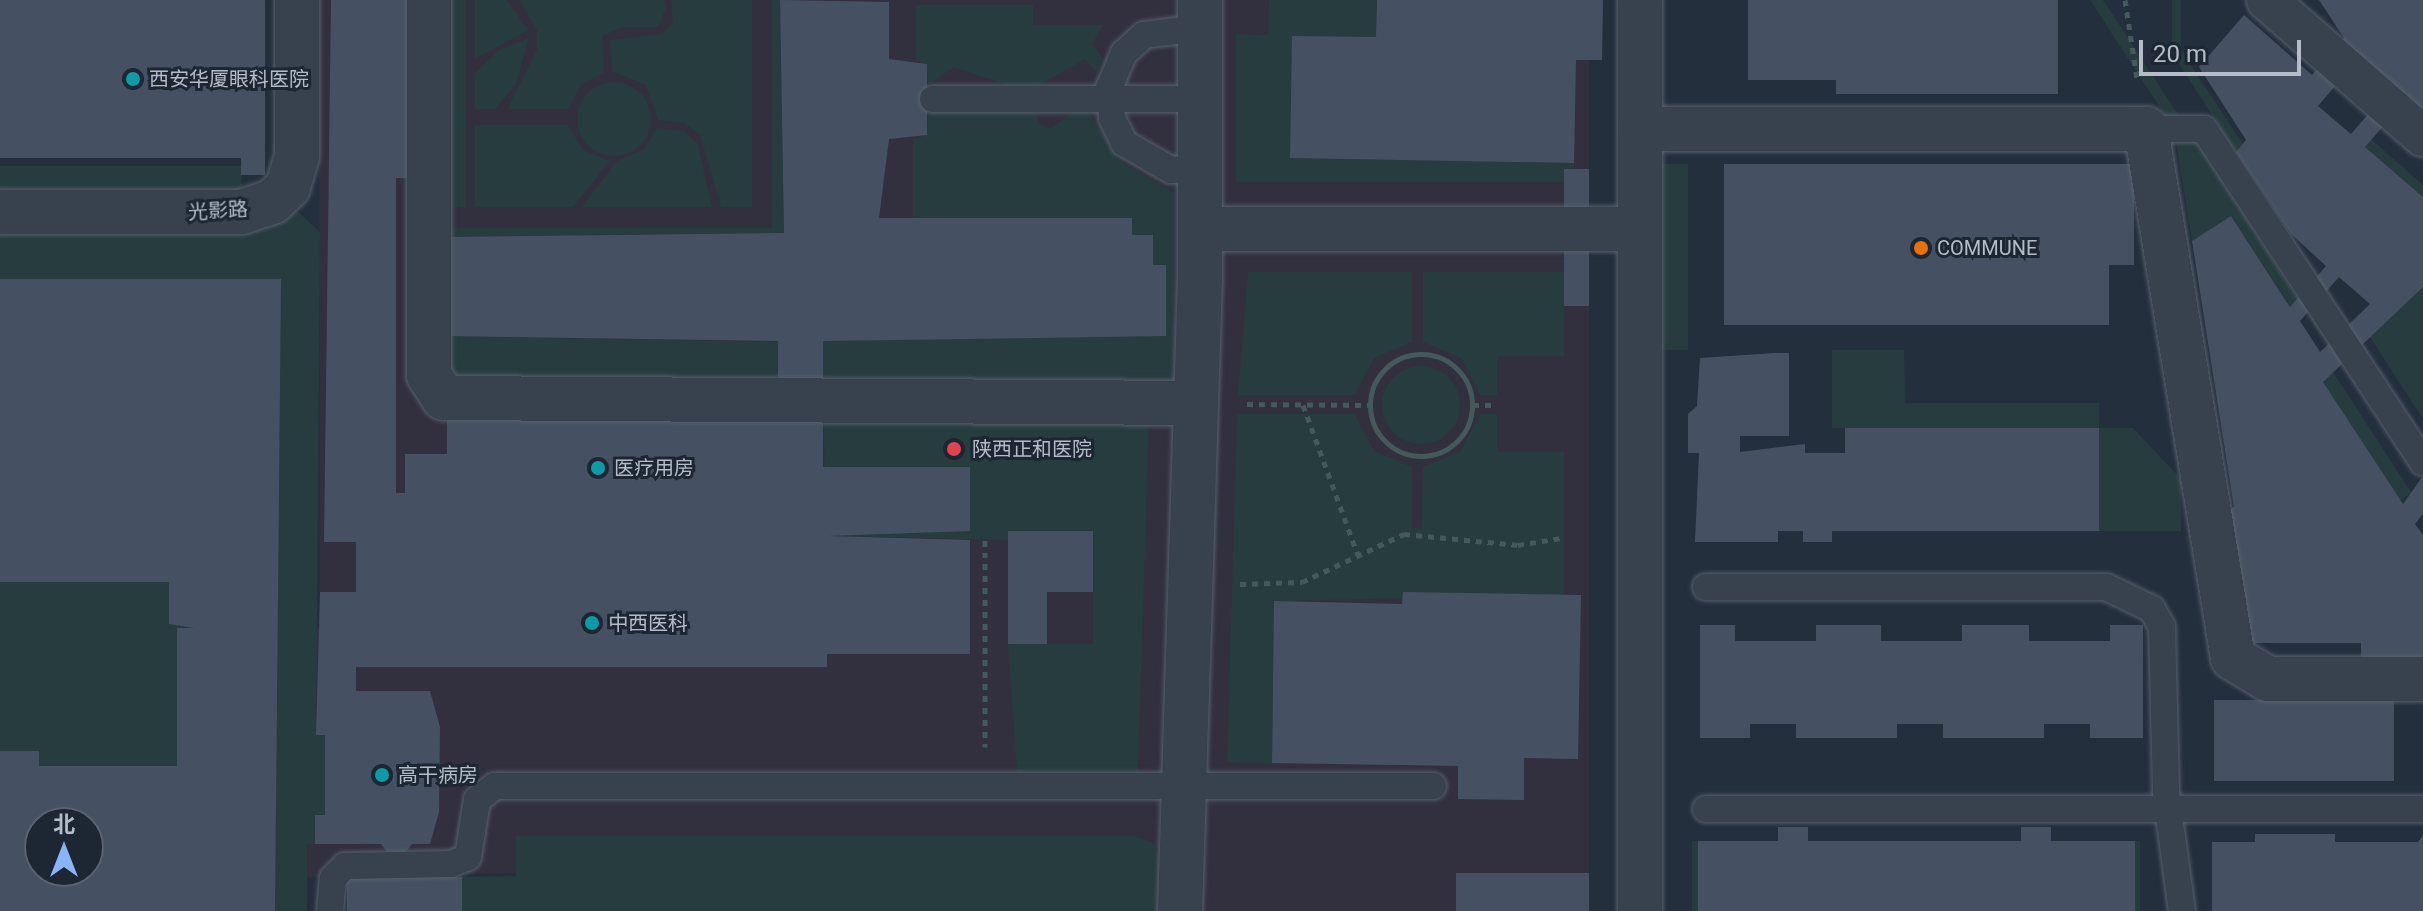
<!DOCTYPE html>
<html>
<head>
<meta charset="utf-8">
<style>
  body { margin:0 }
  #map { position:relative; width:2423px; height:911px; overflow:hidden; background:#242f3e; font-family:Roboto,"Noto Sans SC",sans-serif }
  div>[style] { position:absolute }
  .medical>* { inset:0; background:#32303f }
  .green>* { inset:0; background:#263c3f; transform-origin:0 0 }
  .round { border-radius:50% }
  .building>* { inset:0; background:#455162; transform-origin:0 0 }
  .path>* { height:5px; margin-top:-2.5px; transform-origin:0; background:repeating-linear-gradient(90deg,#44595c 0 6px,transparent 0 12px) }
  .path>.ring { margin:-2.5px; padding:0; box-sizing:content-box; background:none; border:5px solid #44595c; border-radius:50% }
  .roads { filter:drop-shadow(0 0 2px #565f6c) drop-shadow(0 0 2px #565f6c) }
  .service>* { height:26px; margin:-13px; padding:0 13px; transform-origin:13px; border-radius:13px; background:#38414e }
  .pedestrian>* { height:40px; margin:-20px; padding:0 20px; transform-origin:20px; border-radius:20px; background:#38414e }
  .minor>* { height:44px; margin:-22px; padding:0 22px; transform-origin:22px; border-radius:22px; background:#38414e }
  .dots>* { width:22px; height:22px; translate:-50% -50%; box-sizing:border-box; border:4px solid #1d2633; border-radius:50% }
  span { translate:-50% -50%; white-space:nowrap; text-align:center; line-height:1.15; -webkit-text-stroke:6px #1d2633; paint-order:stroke }
  .poi-label { font-size:20px; color:#b4bcc9 }
  .left { translate:0 -50%; text-align:left }
  .street-label { font-size:20px; color:#b4bcc9 }
  .north { position:absolute; left:24px; top:807px; width:80px; height:80px; box-sizing:border-box; background:#1d2633; border:2px solid #59626f; border-radius:50%; rotate:0deg; font-size:22px; font-weight:700; line-height:32px; text-align:center; color:#b4bcc9 }
  .north::after { content:''; display:block; margin:auto; width:28px; height:36px; background:#8ab4f8; clip-path:polygon(50% 0,100% 100%,50% 72%,0 100%) }
  .scale { position:absolute; left:2139px; top:40px; width:162px; height:36px; box-sizing:border-box; border:4px solid #b4bcc9; border-top:0; padding-left:10px; font-size:24px; line-height:28px; white-space:nowrap; color:#b4bcc9; -webkit-text-stroke:6px #1d2633; paint-order:stroke }
</style>
</head>
<body>
<div id="map">
  <div class="medical">
    <i style="clip-path:polygon(319px 0,1409px 0,1409px 58px,1589px 60px,1589px 911px,1121px 911px,516px 873px,307px 877px,308px 628px,320px 628px)"></i>
  </div>
  <div class="green">
    <i style="left:442px;top:0;width:24px;height:207px"></i>
    <i style="clip-path:polygon(475px 0,507px 0,528px 30px,475px 59px)"></i>
    <i style="clip-path:polygon(519px 0,664px 0,666px 8px,658px 27px,622px 27px,602px 36px,604px 72px,581px 85px,568px 109px,507px 109px,537px 50px,537px 30px)"></i>
    <i style="clip-path:polygon(671px 0,752px 0,752px 207px,721px 207px,700px 135px,685px 123px,658px 120px,646px 85px,612px 71px,610px 40px,662px 34px,673px 22px)"></i>
    <i style="clip-path:polygon(772px 0,780px 0,784px 233px,442px 237px,442px 228px,772px 228px)"></i>
    <i style="clip-path:polygon(1269px 0,1377px 0,1376px 37px,1293px 36px,1291px 158px,1574px 163px,1574px 169px,1564px 169px,1564px 182px,1236px 182px,1236px 34px,1268px 35px)"></i>
    <i style="clip-path:polygon(2090px 0,2103px 0,2132px 44px,2298px 299px,2291px 307px,2231px 216px,2192px 241px,2174px 129px)"></i>
    <i style="clip-path:polygon(2172px 0,2181px 0,2181px 50px,2243px 144px,2236px 152px,2172px 53px)"></i>
    <i style="clip-path:polygon(916px 5px,1033px 5px,1033px 25px,1103px 25px,1092px 44px,1103px 58px,1097px 72px,1085px 59px,1036px 87px,1013px 87px,954px 67px,928px 85px,927px 64px,916px 59px)"></i>
    <i style="clip-path:polygon(529px 38px,516px 84px,495px 109px,475px 109px,475px 73px,499px 50px)"></i>
    <i class="round" style="left:577px;top:82px;width:74px;height:74px"></i>
    <i style="clip-path:polygon(928px 110px,1036px 110px,1039px 124px,1050px 129px,1075px 110px,1088px 112px,1121px 162px,1174px 193px,1174px 390px,823px 387px,823px 341px,1166px 335px,1166px 265px,1153px 265px,1153px 235px,1132px 235px,1131px 218px,913px 218px,913px 139px,927px 135px)"></i>
    <i style="clip-path:polygon(475px 125px,568px 125px,583px 150px,610px 161px,573px 207px,475px 207px)"></i>
    <i style="clip-path:polygon(657px 128px,684px 131px,698px 145px,712px 207px,582px 207px,617px 161px,643px 150px)"></i>
    <i style="clip-path:polygon(2371px 139px,2423px 185px,2423px 197px,2365px 147px)"></i>
    <i style="left:1660px;top:164px;width:28px;height:186px"></i>
    <i style="clip-path:polygon(evenodd,0 166px,241px 166px,242px 191px,280px 195px,320px 232px,316px 735px,325px 735px,325px 815px,315px 816px,315px 844px,307px 845px,307px 911px,0 911px,0 166px,40px 823px,88px 823px,88px 871px,40px 871px,40px 823px)"></i>
    <i style="clip-path:polygon(1248px 272px,1412px 272px,1412px 342px,1374px 358px,1355px 395px,1238px 395px)"></i>
    <i style="clip-path:polygon(1423px 272px,1564px 272px,1564px 356px,1497px 356px,1497px 395px,1480px 395px,1461px 358px,1423px 342px)"></i>
    <i style="clip-path:polygon(2423px 287px,2423px 419px,2370px 337px)"></i>
    <i style="left:442px;top:336px;width:336px;height:42px;rotate:1deg"></i>
    <i style="clip-path:polygon(1832px 350px,1904px 350px,1905px 403px,2099px 403px,2099px 428px,2133px 428px,2181px 479px,2181px 531px,2099px 531px,2099px 428px,1832px 428px)"></i>
    <i class="round" style="left:1382px;top:366px;width:78px;height:78px"></i>
    <i style="left:2333px;top:372px;width:144px;height:14px;rotate:57deg"></i>
    <i style="clip-path:polygon(1237px 414px,1355px 414px,1374px 451px,1412px 467px,1412px 528px,1422px 528px,1423px 467px,1461px 451px,1480px 414px,1497px 414px,1497px 452px,1564px 452px,1564px 595px,1274px 601px,1272px 763px,1227px 762px)"></i>
    <i style="clip-path:polygon(823px 415px,1149px 417px,1138px 771px,1017px 771px,1008px 644px,1093px 644px,1093px 531px,1008px 531px,1008px 540px,827px 536px)"></i>
    <i style="clip-path:polygon(516px 836px,1135px 836px,1153px 843px,1159px 856px,1158px 911px,462px 911px,462px 877px,516px 876px)"></i>
    <i style="left:1692px;top:841px;width:6px;height:70px"></i>
    <i style="left:2135px;top:841px;width:5px;height:70px"></i>
  </div>
  <div class="building">
    <i style="clip-path:polygon(0 0,265px 0,265px 175px,241px 175px,241px 158px,0 158px)"></i>
    <i style="clip-path:polygon(331px 0,410px 0,407px 178px,396px 178px,396px 493px,405px 493px,405px 454px,447px 454px,447px 414px,778px 415px,778px 341px,442px 336px,442px 237px,784px 233px,780px 0,889px 2px,889px 59px,927px 64px,927px 135px,889px 139px,879px 218px,1132px 218px,1132px 235px,1153px 235px,1153px 265px,1166px 265px,1166px 336px,823px 341px,823px 467px,970px 467px,970px 531px,827px 536px,970px 540px,970px 654px,827px 654px,827px 667px,356px 667px,356px 691px,430px 691px,440px 727px,439px 812px,430px 844px,412px 844px,406px 852px,387px 852px,381px 844px,315px 844px,315px 815px,325px 815px,325px 735px,316px 735px,320px 592px,356px 592px,356px 542px,324px 542px)"></i>
    <i style="clip-path:polygon(1377px 0,1603px 0,1602px 60px,1576px 60px,1574px 163px,1290px 158px,1292px 36px,1376px 37px)"></i>
    <i style="clip-path:polygon(1748px 0,2058px 0,2058px 94px,1836px 94px,1836px 80px,1748px 80px)"></i>
    <i style="clip-path:polygon(evenodd,2319px 0,2423px 0,2423px 114px,2406px 100px,2365px 147px,2423px 197px,2423px 287px,2323px 382px,2403px 504px,2423px 476px,2423px 514px,2415px 524px,2423px 535px,2423px 657px,2361px 657px,2361px 643px,2246px 643px,2225px 512px,2234px 507px,2192px 241px,2231px 216px,2290px 307px,2326px 266px,2291px 234px,2236px 152px,2246px 140px,2199px 67px,2244px 15px,2312px 75px,2344px 38px,2319px 0,2359px 58px,2392px 87px,2351px 134px,2318px 106px,2359px 58px,2319px 0,2339px 277px,2370px 304px,2320px 352px,2300px 321px,2339px 277px)"></i>
    <i style="clip-path:polygon(1724px 164px,2134px 164px,2134px 265px,2109px 265px,2109px 325px,1724px 325px)"></i>
    <i style="left:1564px;top:169px;width:25px;height:137px"></i>
    <i style="clip-path:polygon(evenodd,0 279px,281px 279px,275px 911px,0 911px,0 751px,39px 751px,39px 766px,177px 766px,177px 628px,194px 628px,169px 624px,169px 582px,0 582px,0 279px,40px 823px,88px 823px,88px 871px,40px 871px,40px 823px)"></i>
    <i style="clip-path:polygon(1775px 353px,1789px 353px,1789px 436px,1740px 436px,1740px 452px,1805px 444px,1805px 453px,1845px 453px,1845px 428px,2099px 428px,2099px 531px,1832px 531px,1832px 542px,1803px 542px,1803px 531px,1778px 531px,1778px 542px,1695px 542px,1699px 453px,1688px 453px,1688px 414px,1697px 406px,1700px 358px)"></i>
    <i style="clip-path:polygon(1008px 531px,1093px 531px,1093px 592px,1047px 592px,1047px 644px,1008px 644px)"></i>
    <i style="clip-path:polygon(1403px 592px,1581px 595px,1578px 759px,1524px 758px,1524px 800px,1458px 799px,1458px 766px,1272px 763px,1274px 601px,1402px 604px)"></i>
    <i style="clip-path:polygon(1700px 625px,1735px 625px,1735px 641px,1816px 641px,1816px 625px,1881px 625px,1881px 641px,1962px 641px,1962px 625px,2029px 625px,2029px 641px,2110px 641px,2110px 625px,2143px 625px,2143px 738px,2090px 738px,2090px 724px,2044px 724px,2044px 738px,1943px 738px,1943px 724px,1897px 724px,1897px 738px,1796px 738px,1796px 724px,1750px 724px,1750px 738px,1700px 738px)"></i>
    <i style="left:2214px;top:700px;width:180px;height:81px"></i>
    <i style="clip-path:polygon(1778px 827px,1808px 827px,1808px 841px,2021px 841px,2021px 827px,2051px 827px,2051px 841px,2135px 841px,2135px 911px,1698px 911px,1698px 841px,1778px 841px)"></i>
    <i style="clip-path:polygon(2255px 834px,2335px 834px,2335px 842px,2418px 842px,2423px 835px,2423px 911px,2212px 911px,2212px 842px,2255px 842px)"></i>
    <i style="left:1456px;top:873px;width:133px;height:38px"></i>
    <i style="left:347px;top:877px;width:115px;height:34px"></i>
  </div>
  <div class="path">
    <i style="left:2125px;top:0;width:79px;rotate:81.3deg"></i>
    <i class="ring" style="left:1370px;top:354px;width:97px;height:97px"></i>
    <i style="left:1247px;top:404px;width:123px;rotate:0.5deg"></i>
    <i style="left:1303px;top:405px;width:160px;rotate:69.9deg"></i>
    <i style="left:1473px;top:405px;width:24px"></i>
    <i style="left:985px;top:540px;width:207px;rotate:90deg"></i>
    <i style="left:1240px;top:584px;width:62px;rotate:-1.8deg"></i>
    <i style="left:1302px;top:582px;width:113px;rotate:-25.2deg"></i>
    <i style="left:1404px;top:534px;width:115px;rotate:5.5deg"></i>
    <i style="left:1518px;top:545px;width:44px;rotate:-9.2deg"></i>
  </div>
  <div class="roads">
    <div class="service">
      <i style="left:1200px;top:28px;width:56px;rotate:172.9deg"></i>
      <i style="left:1144px;top:35px;width:27px;rotate:138deg"></i>
      <i style="left:1124px;top:53px;width:38px;rotate:113deg"></i>
      <i style="left:1109px;top:88px;width:30px;rotate:84deg"></i>
      <i style="left:1112px;top:118px;width:28px;rotate:64deg"></i>
      <i style="left:1124px;top:143px;width:54px;rotate:29.9deg"></i>
      <i style="left:1171px;top:170px;width:29px;rotate:-4deg"></i>
      <i style="left:933px;top:99px;width:267px"></i>
      <i style="left:2146px;top:129px;width:58px"></i>
      <i style="left:2204px;top:129px;width:399px;rotate:56.7deg"></i>
      <i style="left:1706px;top:587px;width:400px"></i>
      <i style="left:2106px;top:587px;width:51px;rotate:25.6deg"></i>
      <i style="left:2152px;top:609px;width:21px;rotate:61deg"></i>
      <i style="left:2162px;top:627px;width:166px;rotate:88.6deg"></i>
      <i style="left:2166px;top:793px;width:119px;rotate:82.3deg"></i>
      <i style="left:1706px;top:809px;width:717px"></i>
      <i style="left:330px;top:911px;width:33px;rotate:-85deg"></i>
      <i style="left:333px;top:878px;width:17px;rotate:-45deg"></i>
      <i style="left:345px;top:866px;width:106px;rotate:-1.1deg"></i>
      <i style="left:451px;top:864px;width:18px;rotate:-22deg"></i>
      <i style="left:468px;top:857px;width:58px;rotate:-81deg"></i>
      <i style="left:477px;top:800px;width:23px;rotate:-38deg"></i>
      <i style="left:495px;top:786px;width:938px"></i>
    </div>
    <div class="pedestrian">
      <i style="left:2267px;top:0;width:207px;rotate:41.1deg"></i>
    </div>
    <div class="minor">
      <i style="left:429px;top:0;width:375px;rotate:90deg"></i>
      <i style="left:429px;top:375px;width:27px;rotate:57deg"></i>
      <i style="left:444px;top:398px;width:752px;rotate:0.38deg"></i>
      <i style="left:1640px;top:0;width:911px;rotate:90deg"></i>
      <i style="left:1640px;top:129px;width:506px"></i>
      <i style="left:2146px;top:129px;width:536px;rotate:80.66deg"></i>
      <i style="left:2233px;top:658px;width:41px;rotate:31deg"></i>
      <i style="left:2268px;top:679px;width:155px"></i>
      <i style="left:0;top:212px;width:241px"></i>
      <i style="left:241px;top:212px;width:33px;rotate:-18deg"></i>
      <i style="left:272px;top:202px;width:22px;rotate:-43deg"></i>
      <i style="left:288px;top:187px;width:32px;rotate:-74deg"></i>
      <i style="left:297px;top:156px;width:156px;rotate:-90deg"></i>
      <i style="left:1200px;top:229px;width:440px"></i>
      <i style="left:1180px;top:911px;width:632px;rotate:-88.19deg"></i>
      <i style="left:1200px;top:279px;width:279px;rotate:-90deg"></i>
    </div>
  </div>
  <div class="dots">
    <i style="left:133px;top:79px;background:#0f9aa8"></i>
    <i style="left:1921px;top:248px;background:#e8710a"></i>
    <i style="left:954px;top:449px;background:#e0444e"></i>
    <i style="left:598px;top:468px;background:#0f9aa8"></i>
    <i style="left:592px;top:623px;background:#0f9aa8"></i>
    <i style="left:382px;top:775px;background:#0f9aa8"></i>
  </div>
  <div class="poi-label">
    <span class="left" style="left:149px;top:79px">西安华厦眼科医院</span>
    <span class="left" style="left:1937px;top:248px">COMMUNE</span>
    <span class="left" style="left:972px;top:449px">陕西正和医院</span>
    <span class="left" style="left:614px;top:468px">医疗用房</span>
    <span class="left" style="left:608px;top:623px">中西医科</span>
    <span class="left" style="left:398px;top:775px">高干病房</span>
  </div>
  <div class="street-label">
    <span style="left:218px;top:211px;rotate:-3deg">光影路</span>
  </div>
  <div class="north">北</div>
  <div class="scale">20 m</div>
</div>
</body>
</html>
